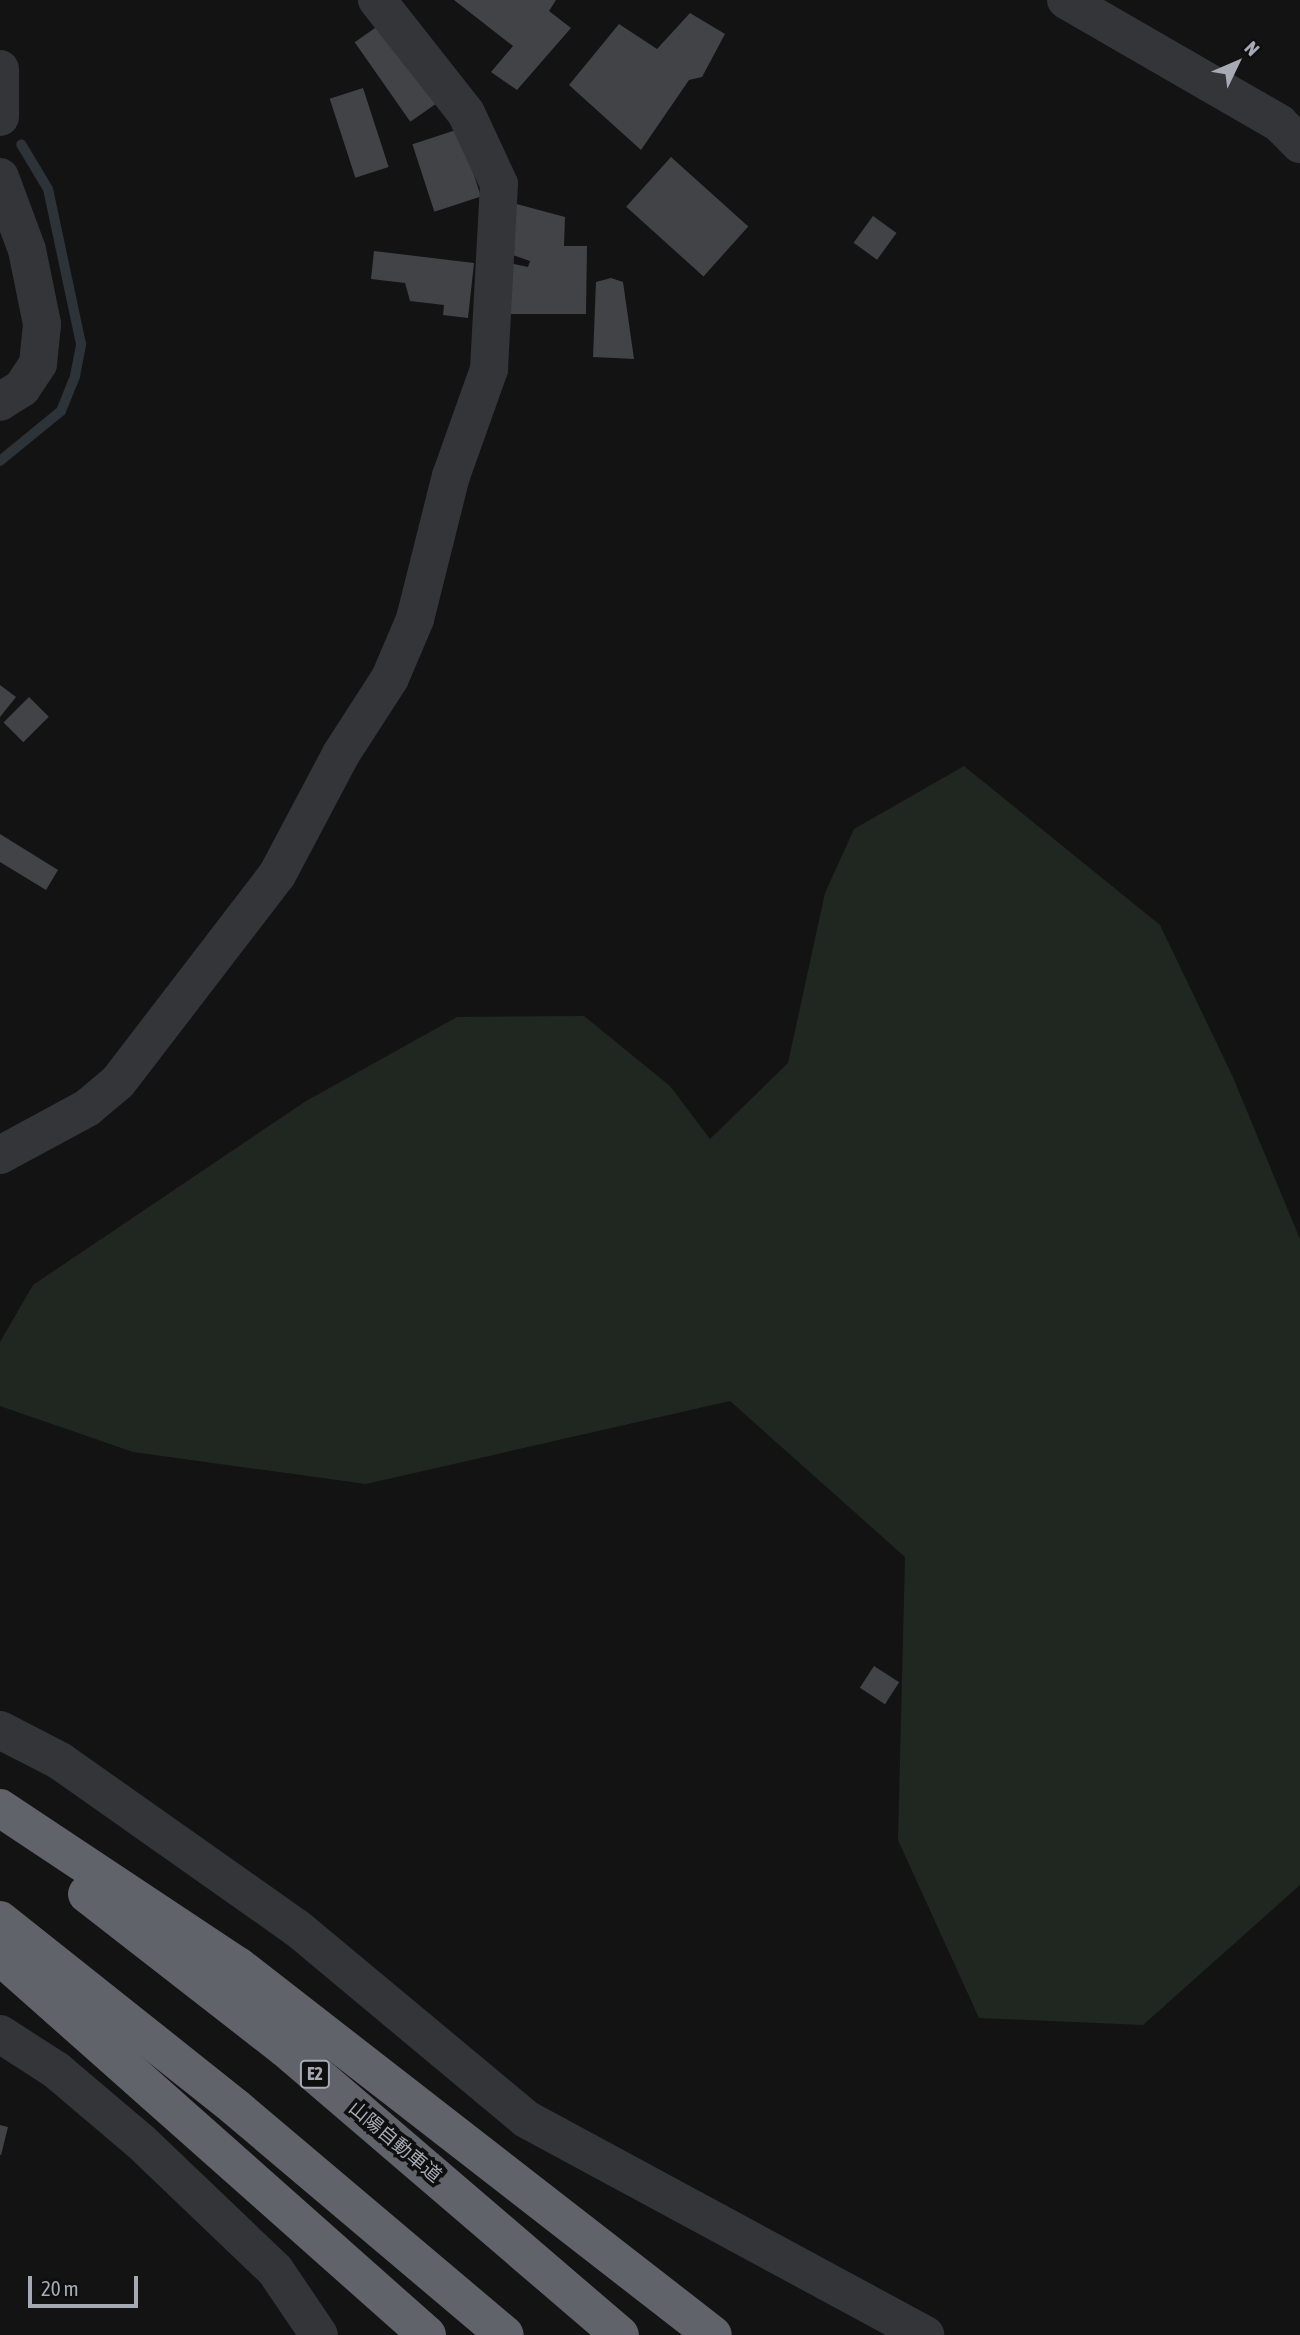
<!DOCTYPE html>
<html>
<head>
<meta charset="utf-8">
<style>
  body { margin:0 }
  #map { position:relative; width:1300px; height:2335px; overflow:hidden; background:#131314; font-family:"Asap Condensed","Noto Sans JP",sans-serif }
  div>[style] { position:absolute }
  .green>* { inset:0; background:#1f2720 }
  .stream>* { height:10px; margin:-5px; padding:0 5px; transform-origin:5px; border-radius:5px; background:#2c3339 }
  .building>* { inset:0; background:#424347; transform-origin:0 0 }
  .minor>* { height:38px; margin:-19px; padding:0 19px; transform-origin:19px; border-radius:19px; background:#343539 }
  .highway>* { height:38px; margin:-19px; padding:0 19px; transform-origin:19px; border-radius:19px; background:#60636a }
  span { translate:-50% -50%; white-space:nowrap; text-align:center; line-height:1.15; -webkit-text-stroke:7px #0e0e0f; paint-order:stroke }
  .shield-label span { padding:2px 5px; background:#0e0e0f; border:2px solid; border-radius:5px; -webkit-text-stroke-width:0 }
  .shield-label { font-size:18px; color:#a5aab4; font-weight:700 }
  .street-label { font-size:19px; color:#a5aab4 }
  .north { position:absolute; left:1202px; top:28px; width:70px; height:70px; -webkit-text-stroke:5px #0e0e0f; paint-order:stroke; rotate:46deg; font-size:19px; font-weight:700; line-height:28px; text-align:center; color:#a5aab4 }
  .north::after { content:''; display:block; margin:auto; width:24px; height:32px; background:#a5aab4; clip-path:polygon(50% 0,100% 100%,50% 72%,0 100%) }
  .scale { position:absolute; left:28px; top:2276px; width:110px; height:32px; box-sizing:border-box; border:4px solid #a5aab4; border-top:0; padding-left:9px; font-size:21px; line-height:24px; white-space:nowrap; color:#a5aab4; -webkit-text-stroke:5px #0e0e0f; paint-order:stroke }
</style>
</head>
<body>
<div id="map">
  <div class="green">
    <i style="clip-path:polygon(964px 766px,1160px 925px,1232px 1075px,1300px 1239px,1300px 1885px,1143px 2025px,979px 2018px,898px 1840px,905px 1557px,730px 1401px,366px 1484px,133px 1452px,0 1406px,0 1342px,33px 1285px,306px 1101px,457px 1017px,584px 1016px,670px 1086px,710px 1139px,788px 1063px,825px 893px,854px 829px)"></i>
  </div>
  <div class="stream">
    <i style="left:0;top:461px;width:79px;rotate:-39.3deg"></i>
    <i style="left:61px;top:411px;width:38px;rotate:-68deg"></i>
    <i style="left:75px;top:376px;width:33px;rotate:-79deg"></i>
    <i style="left:81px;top:344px;width:158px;rotate:-102deg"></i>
    <i style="left:48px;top:189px;width:52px;rotate:-121deg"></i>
  </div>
  <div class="building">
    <i style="clip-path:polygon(454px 0,556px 0,549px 11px,571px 28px,517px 90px,491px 72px,513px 46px)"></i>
    <i style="clip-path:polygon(690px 13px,725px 34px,702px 77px,689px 80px,641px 150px,569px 85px,619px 24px,657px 49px)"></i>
    <i style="left:385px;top:21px;width:97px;height:37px;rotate:55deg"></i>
    <i style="left:363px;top:88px;width:83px;height:35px;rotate:72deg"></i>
    <i style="left:459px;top:129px;width:71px;height:49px;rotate:72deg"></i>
    <i style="left:671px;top:157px;width:104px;height:67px;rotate:42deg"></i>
    <i style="clip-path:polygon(513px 203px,565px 217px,564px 246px,587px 246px,586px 314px,505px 314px,504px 262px,528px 267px,530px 261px,507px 253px)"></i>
    <i style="left:873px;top:216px;width:29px;height:33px;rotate:36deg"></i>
    <i style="clip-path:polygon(374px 251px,474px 263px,468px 318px,443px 315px,444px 305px,410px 301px,405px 283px,371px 279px)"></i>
    <i style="clip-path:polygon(611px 278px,623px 282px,634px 359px,593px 357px,596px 282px)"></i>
    <i style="clip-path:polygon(0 685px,16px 697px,0 717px)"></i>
    <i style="left:29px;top:697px;width:28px;height:36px;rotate:45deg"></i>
    <i style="clip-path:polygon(0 834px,58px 870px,46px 890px,0 862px)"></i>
    <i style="left:874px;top:1666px;width:30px;height:26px;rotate:33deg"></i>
    <i style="clip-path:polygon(0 2125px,8px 2127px,1px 2155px,0 2155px)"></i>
  </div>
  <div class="minor">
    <i style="left:1066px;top:0;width:246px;rotate:30deg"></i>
    <i style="left:1279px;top:123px;width:30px;rotate:45deg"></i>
    <i style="left:0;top:69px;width:48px;rotate:90deg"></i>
    <i style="left:0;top:177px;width:78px;rotate:69.7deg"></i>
    <i style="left:27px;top:250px;width:76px;rotate:78.5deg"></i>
    <i style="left:42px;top:324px;width:40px;rotate:95.7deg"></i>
    <i style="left:38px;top:364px;width:29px;rotate:124deg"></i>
    <i style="left:22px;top:388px;width:26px;rotate:148deg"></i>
    <i style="left:0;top:1155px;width:99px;rotate:-28.4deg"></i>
    <i style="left:87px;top:1108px;width:40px;rotate:-40deg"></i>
    <i style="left:118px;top:1082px;width:261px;rotate:-52.5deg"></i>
    <i style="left:277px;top:875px;width:137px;rotate:-62.1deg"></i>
    <i style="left:341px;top:754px;width:90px;rotate:-57.2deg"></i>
    <i style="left:390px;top:678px;width:64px;rotate:-67deg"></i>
    <i style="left:415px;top:619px;width:147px;rotate:-75.9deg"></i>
    <i style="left:451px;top:476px;width:114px;rotate:-70.4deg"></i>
    <i style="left:489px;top:369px;width:185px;rotate:-86.9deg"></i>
    <i style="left:499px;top:184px;width:78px;rotate:-114.9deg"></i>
    <i style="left:466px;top:113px;width:144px;rotate:-128.2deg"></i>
    <i style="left:0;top:1730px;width:68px;rotate:27.3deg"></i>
    <i style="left:60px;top:1761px;width:290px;rotate:35.2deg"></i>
    <i style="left:297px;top:1928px;width:298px;rotate:39.8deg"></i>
    <i style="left:526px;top:2119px;width:454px;rotate:28.4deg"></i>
    <i style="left:0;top:2034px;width:67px;rotate:32.7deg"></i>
    <i style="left:56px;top:2070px;width:111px;rotate:40.3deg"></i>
    <i style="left:141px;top:2142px;width:185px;rotate:43.7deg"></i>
    <i style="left:275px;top:2270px;width:78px;rotate:55.9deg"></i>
  </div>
  <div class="highway">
    <i style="left:0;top:1808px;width:286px;rotate:33.6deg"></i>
    <i style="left:238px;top:1966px;width:601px;rotate:37.84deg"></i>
    <i style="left:87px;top:1894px;width:251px;rotate:37.9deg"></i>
    <i style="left:285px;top:2048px;width:441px;rotate:40.6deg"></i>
    <i style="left:0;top:1920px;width:300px;rotate:38.5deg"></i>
    <i style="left:235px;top:2107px;width:353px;rotate:40.2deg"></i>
    <i style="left:0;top:1956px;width:571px;rotate:41.59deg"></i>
  </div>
  <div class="shield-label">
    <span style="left:315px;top:2074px">E2</span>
  </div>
  <div class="street-label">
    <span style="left:395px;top:2142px;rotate:40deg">山陽自動車道</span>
  </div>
  <div class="north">N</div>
  <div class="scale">20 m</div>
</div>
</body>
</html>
